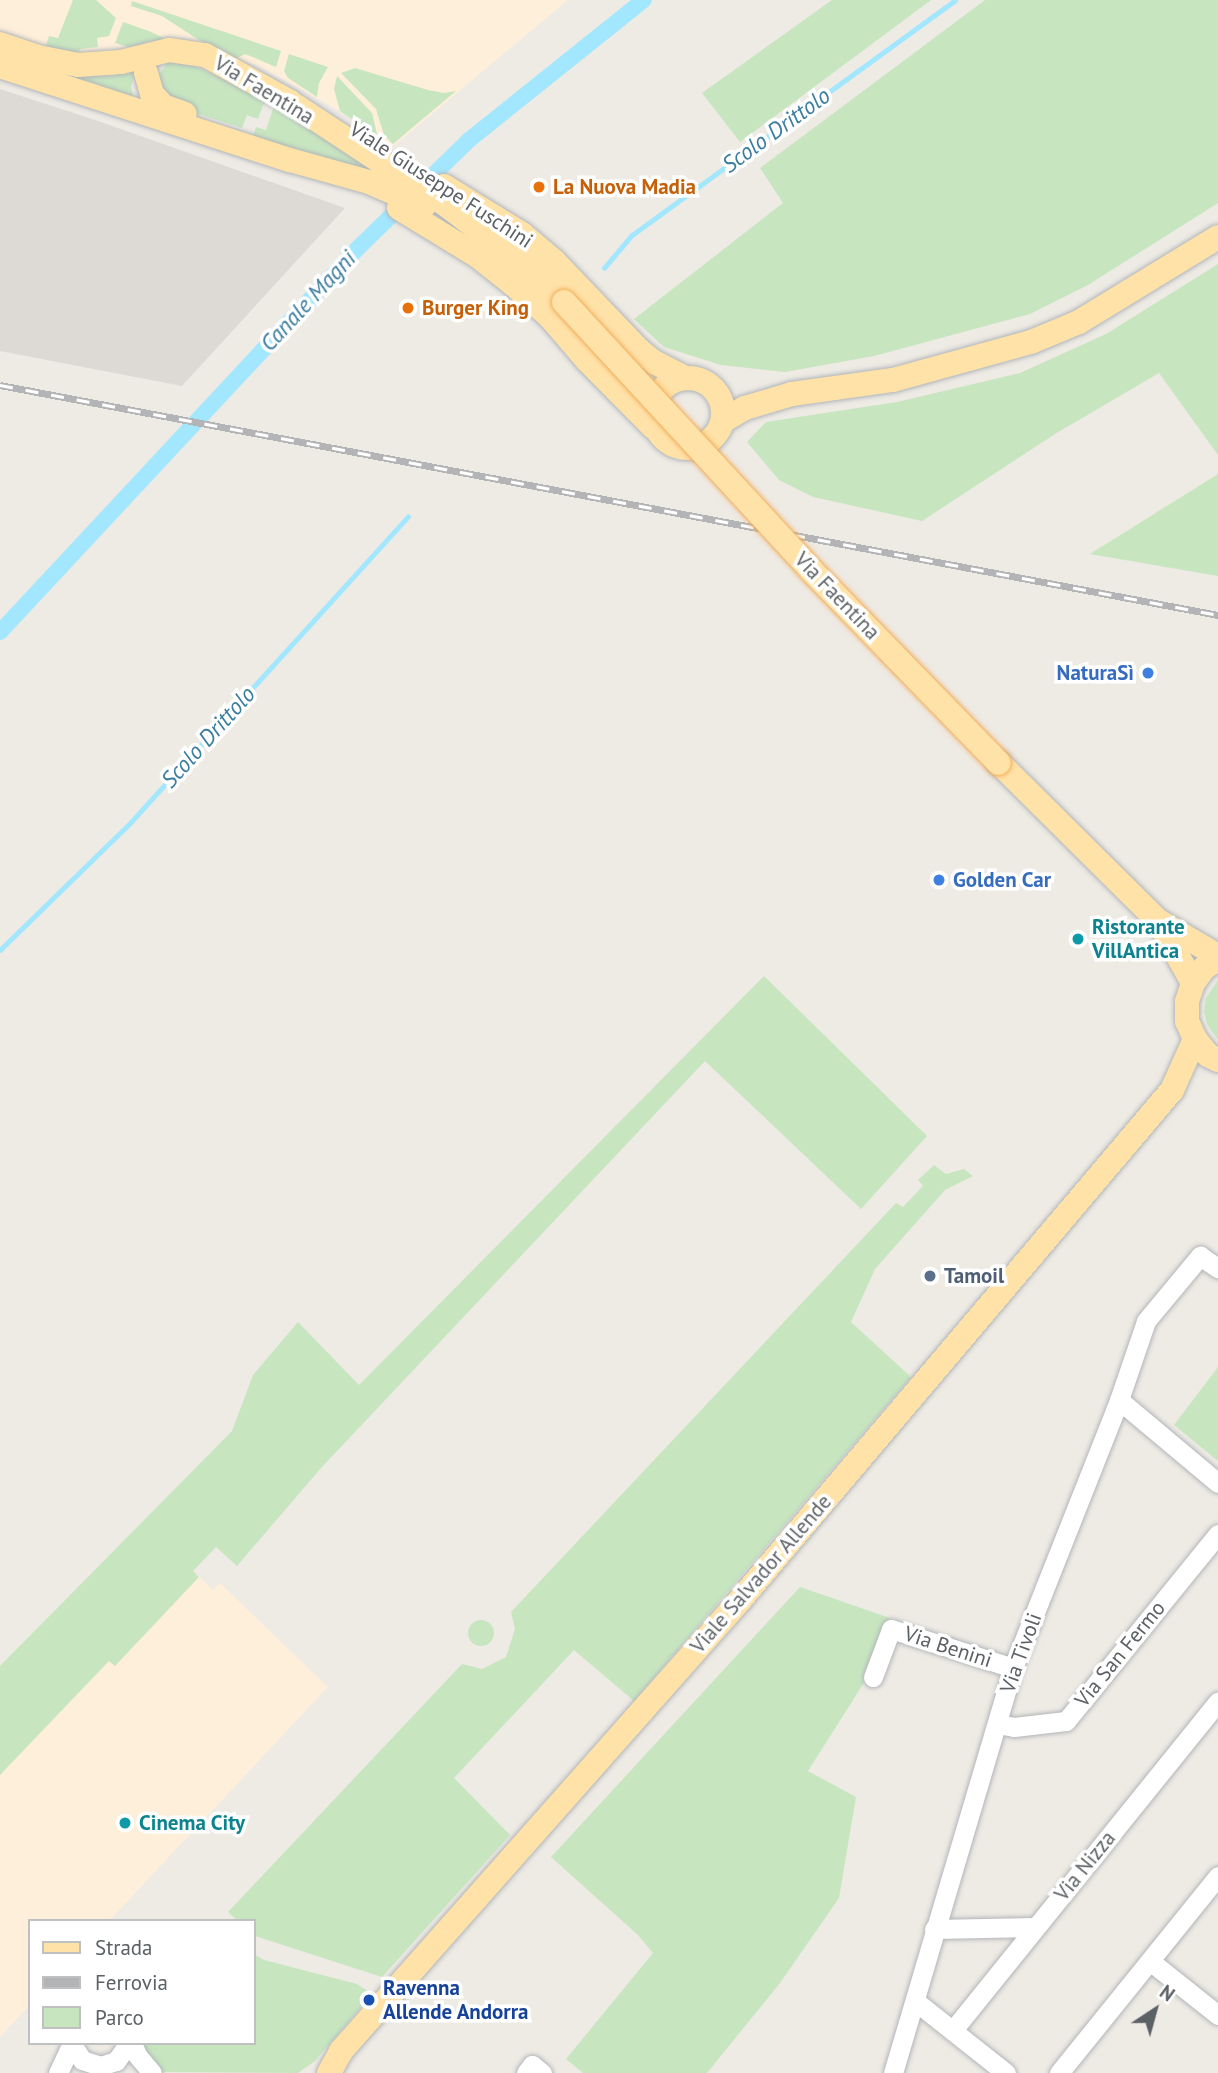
<!DOCTYPE html>
<html>
<head>
<meta charset="utf-8">
<style>
  body { margin:0 }
  #map { position:relative; width:1218px; height:2073px; overflow:hidden; background:#eeeae4; font-family:"PT Sans",sans-serif }
  div>[style] { position:absolute }
  .commercial>* { inset:0; background:#feefda }
  .industrial>* { inset:0; background:#dddad6 }
  .green>* { inset:0; background:#c7e6c0 }
  .round { border-radius:50% }
  .stream>* { height:4.5px; margin:-2.25px; padding:0 2.25px; transform-origin:2.25px; border-radius:2.25px; background:#a3e7ff }
  .canal>* { height:16px; margin:-8px; padding:0 8px; transform-origin:8px; border-radius:8px; background:#a3e7ff }
  .roads { filter:drop-shadow(0 0 2px #b1b6b9) drop-shadow(0 0 2px #b1b6b9) }
  .minor>* { height:19px; margin:-9.5px; padding:0 9.5px; transform-origin:9.5px; border-radius:9.5px; background:#fff }
  .major>* { height:24px; margin:-12px; padding:0 12px; transform-origin:12px; border-radius:12px; background:#ffe2a8 }
  .major>.ring { margin:-12px; padding:0; box-sizing:content-box; background:none; border:24px solid #ffe2a8; border-radius:50% }
  .rail>* { height:7px; margin-top:-3.5px; transform-origin:0; background:repeating-linear-gradient(90deg,#fff 0 13px,#b3b4b5 0 26px); box-sizing:border-box; border-block:2px solid #b3b4b5 }
  .bridges { filter:drop-shadow(0 0 2px #f1ad5a) drop-shadow(0 0 2px #f1ad5a) }
  .major-bridge>* { height:24px; margin:-12px; padding:0 12px; transform-origin:12px; border-radius:12px; background:#ffe2a8 }
  .dots>* { width:19px; height:19px; translate:-50% -50%; box-sizing:border-box; border:4px solid #fff; border-radius:50% }
  span { translate:-50% -50%; white-space:nowrap; text-align:center; line-height:1.15; -webkit-text-stroke:7px #fff; paint-order:stroke }
  .street-label { font-size:21px; color:#5c6165 }
  .food-label { font-size:21px; color:#c56008; font-weight:700 }
  .left { translate:0 -50%; text-align:left }
  .shop-label { font-size:21px; color:#366cbe; font-weight:700 }
  .right { translate:-100% -50%; text-align:right }
  .culture-label { font-size:21px; color:#0d838f; font-weight:700 }
  .service-label { font-size:21px; color:#4e5e75; font-weight:700 }
  .transit-label { font-size:21px; color:#164399; font-weight:700 }
  .water-label { font-size:23px; color:#3b7d9f; font-style:italic }
  .legend { position:absolute; left:28px; top:1919px; width:228px; height:126px; box-sizing:border-box; background:#fff; border:2px solid #bec0c1; margin:0; padding:9px 12px; list-style:none; font-size:21px; color:#5c6165 }
  .legend li { display:flex; align-items:center; gap:14px; height:35px }
  .legend b { width:35px; border:2px solid #bec0c1 }
  .north { position:absolute; left:1120px; top:1975px; width:70px; height:70px; -webkit-text-stroke:5px #fff; paint-order:stroke; rotate:36deg; font-size:19px; font-weight:700; line-height:28px; text-align:center; color:#5c6165 }
  .north::after { content:''; display:block; margin:auto; width:24px; height:32px; background:#5c6165; clip-path:polygon(50% 0,100% 100%,50% 72%,0 100%) }
</style>
</head>
<body>
<div id="map">
  <div class="commercial">
    <i style="clip-path:polygon(0 0,568px 0,391px 148px,343px 113px,257px 65px,174px 41px,105px 57px,0 39px)"></i>
    <i style="clip-path:polygon(193px 1571px,213px 1590px,220px 1583px,328px 1687px,109px 1921px,30px 1921px,30px 2005px,0 2037px,0 1775px)"></i>
  </div>
  <div class="industrial">
    <i style="clip-path:polygon(0 89px,98px 121px,345px 208px,182px 386px,0 351px)"></i>
  </div>
  <div class="green">
    <i style="clip-path:polygon(73px 0,96px 0,116px 18px,109px 36px,97px 38px,98px 47px,81px 49px,72px 55px,51px 53px,46px 45px,49px 36px,58px 38px)"></i>
    <i style="clip-path:polygon(832px 0,931px 0,740px 142px,702px 93px)"></i>
    <i style="clip-path:polygon(985px 0,1218px 0,1218px 203px,1088px 285px,1030px 314px,874px 356px,785px 372px,721px 365px,664px 347px,634px 319px,783px 203px,760px 168px)"></i>
    <i style="clip-path:polygon(132px 1px,281px 51px,276px 67px,245px 54px,237px 58px,208px 46px,162px 16px,131px 6px)"></i>
    <i style="clip-path:polygon(123px 22px,149px 31px,166px 39px,147px 42px,135px 49px,115px 43px)"></i>
    <i style="clip-path:polygon(289px 54px,328px 67px,319px 83px,317px 97px,288px 78px,284px 71px)"></i>
    <i style="clip-path:polygon(168px 62px,192px 65px,266px 98px,258px 119px,247px 115px,242px 128px,180px 108px,155px 80px)"></i>
    <i style="clip-path:polygon(137px 68px,131px 86px,134px 101px,58px 75px,113px 76px)"></i>
    <i style="clip-path:polygon(355px 68px,428px 90px,444px 93px,456px 91px,393px 144px,384px 135px,376px 109px,341px 73px)"></i>
    <i style="clip-path:polygon(337px 76px,372px 113px,378px 138px,340px 111px,334px 89px)"></i>
    <i style="clip-path:polygon(275px 103px,402px 185px,253px 136px,256px 127px,266px 130px)"></i>
    <i style="clip-path:polygon(1218px 264px,1218px 455px,1159px 373px,1055px 434px,922px 521px,813px 497px,779px 480px,747px 442px,766px 422px,897px 402px,1020px 373px,1106px 334px)"></i>
    <i style="clip-path:polygon(1218px 474px,1218px 576px,1090px 554px)"></i>
    <i style="clip-path:polygon(764px 976px,927px 1136px,861px 1209px,705px 1061px,321px 1468px,237px 1566px,216px 1547px,193px 1571px,199px 1577px,115px 1666px,109px 1661px,0 1775px,0 1666px,232px 1431px,253px 1375px,298px 1322px,359px 1385px)"></i>
    <i style="clip-path:polygon(1218px 980px,1218px 1040px,1207px 1024px,1204px 1011px,1206px 998px)"></i>
    <i style="clip-path:polygon(934px 1165px,946px 1174px,964px 1169px,973px 1176px,945px 1190px,875px 1269px,851px 1322px,911px 1377px,634px 1701px,574px 1650px,454px 1778px,510px 1835px,382px 1977px,255px 1936px,254px 1921px,238px 1921px,228px 1912px,462px 1664px,482px 1669px,506px 1657px,515px 1629px,511px 1612px,896px 1203px,903px 1207px,923px 1186px,918px 1180px)"></i>
    <i style="clip-path:polygon(1218px 1367px,1218px 1461px,1174px 1425px)"></i>
    <i style="clip-path:polygon(800px 1587px,890px 1618px,867px 1678px,808px 1771px,856px 1797px,839px 1898px,780px 1983px,707px 2073px,583px 2073px,566px 2059px,653px 1953px,638px 1935px,551px 1857px)"></i>
    <i class="round" style="left:468px;top:1620px;width:26px;height:26px"></i>
    <i style="clip-path:polygon(254px 1954px,264px 1960px,357px 1984px,372px 1994px,315px 2061px,298px 2073px,161px 2072px,148px 2058px,142px 2043px,254px 2043px)"></i>
  </div>
  <div class="stream">
    <i style="left:604px;top:268px;width:43px;rotate:-49.7deg"></i>
    <i style="left:632px;top:235px;width:399px;rotate:-36deg"></i>
    <i style="left:0;top:950px;width:183px;rotate:-44.3deg"></i>
    <i style="left:131px;top:822px;width:412px;rotate:-47.8deg"></i>
  </div>
  <div class="canal">
    <i style="left:0;top:632px;width:524px;rotate:-47.01deg"></i>
    <i style="left:357px;top:249px;width:156px;rotate:-44.2deg"></i>
    <i style="left:469px;top:140px;width:224px;rotate:-38.7deg"></i>
  </div>
  <div class="roads">
    <div class="minor">
      <i style="left:1119px;top:1400px;width:129px;rotate:40deg"></i>
      <i style="left:873px;top:1677px;width:51px;rotate:-69.4deg"></i>
      <i style="left:891px;top:1629px;width:128px;rotate:17.7deg"></i>
      <i style="left:997px;top:1724px;width:17px;rotate:10deg"></i>
      <i style="left:1014px;top:1727px;width:52px;rotate:-6.6deg"></i>
      <i style="left:1066px;top:1721px;width:241px;rotate:-50.9deg"></i>
      <i style="left:934px;top:1929px;width:101px;rotate:-1.1deg"></i>
      <i style="left:1150px;top:1961px;width:87px;rotate:38.5deg"></i>
      <i style="left:915px;top:2001px;width:116px;rotate:38.4deg"></i>
      <i style="left:953px;top:2030px;width:422px;rotate:-51.1deg"></i>
      <i style="left:71px;top:2043px;width:20px;rotate:57deg"></i>
      <i style="left:82px;top:2060px;width:19px;rotate:18deg"></i>
      <i style="left:100px;top:2066px;width:17px;rotate:-17deg"></i>
      <i style="left:116px;top:2061px;width:22px;rotate:-54deg"></i>
      <i style="left:132px;top:2043px;width:13px;rotate:67deg"></i>
      <i style="left:137px;top:2055px;width:23px;rotate:50deg"></i>
      <i style="left:58px;top:2073px;width:31px;rotate:-65deg"></i>
      <i style="left:526px;top:2073px;width:10px;rotate:-53deg"></i>
      <i style="left:532px;top:2065px;width:13px;rotate:39deg"></i>
      <i style="left:893px;top:2073px;width:422px;rotate:-73.5deg"></i>
      <i style="left:1013px;top:1668px;width:288px;rotate:-68.4deg"></i>
      <i style="left:1119px;top:1400px;width:83px;rotate:-71.1deg"></i>
      <i style="left:1146px;top:1321px;width:85px;rotate:-50.3deg"></i>
      <i style="left:1200px;top:1256px;width:22px;rotate:34deg"></i>
      <i style="left:1059px;top:2073px;width:253px;rotate:-51.1deg"></i>
    </div>
    <div class="major">
      <i style="left:0;top:44px;width:40px;rotate:18.9deg"></i>
      <i style="left:38px;top:57px;width:41px;rotate:11.3deg"></i>
      <i style="left:78px;top:65px;width:43px;rotate:-4deg"></i>
      <i style="left:121px;top:62px;width:49px;rotate:-14deg"></i>
      <i style="left:169px;top:50px;width:36px;rotate:8deg"></i>
      <i style="left:205px;top:55px;width:97px;rotate:28.9deg"></i>
      <i style="left:290px;top:102px;width:187px;rotate:33.4deg"></i>
      <i style="left:446px;top:205px;width:99px;rotate:37.2deg"></i>
      <i style="left:525px;top:265px;width:54px;rotate:43.5deg"></i>
      <i style="left:0;top:66px;width:305px;rotate:18deg"></i>
      <i style="left:290px;top:160px;width:82px;rotate:15.6deg"></i>
      <i style="left:369px;top:182px;width:60px;rotate:23.6deg"></i>
      <i style="left:146px;top:73px;width:22px;rotate:74deg"></i>
      <i style="left:152px;top:94px;width:16px;rotate:47deg"></i>
      <i style="left:163px;top:106px;width:23px;rotate:20deg"></i>
      <i style="left:444px;top:186px;width:92px;rotate:31.6deg"></i>
      <i style="left:522px;top:234px;width:42px;rotate:40.2deg"></i>
      <i style="left:554px;top:261px;width:123px;rotate:46.3deg"></i>
      <i style="left:639px;top:350px;width:19px;rotate:39deg"></i>
      <i style="left:654px;top:362px;width:35px;rotate:27deg"></i>
      <i style="left:399px;top:208px;width:94px;rotate:31.5deg"></i>
      <i style="left:479px;top:257px;width:43px;rotate:38.5deg"></i>
      <i style="left:513px;top:284px;width:50px;rotate:41.7deg"></i>
      <i style="left:550px;top:317px;width:55px;rotate:49.4deg"></i>
      <i style="left:586px;top:359px;width:95px;rotate:45.4deg"></i>
      <i class="ring" style="left:653px;top:378px;width:46px;height:46px"></i>
      <i style="left:723px;top:421px;width:26px;rotate:-31deg"></i>
      <i style="left:745px;top:408px;width:49px;rotate:-16.6deg"></i>
      <i style="left:792px;top:394px;width:102px;rotate:-7.9deg"></i>
      <i style="left:893px;top:380px;width:143px;rotate:-15.4deg"></i>
      <i style="left:1031px;top:342px;width:52px;rotate:-22.6deg"></i>
      <i style="left:1079px;top:322px;width:163px;rotate:-31.4deg"></i>
      <i style="left:999px;top:763px;width:223px;rotate:44.8deg"></i>
      <i style="left:1157px;top:920px;width:71px;rotate:30.5deg"></i>
      <i style="left:1161px;top:926px;width:65px;rotate:60.7deg"></i>
      <i style="left:1218px;top:959px;width:17px;rotate:147deg"></i>
      <i style="left:1204px;top:968px;width:19px;rotate:126deg"></i>
      <i style="left:1193px;top:983px;width:20px;rotate:108deg"></i>
      <i style="left:1187px;top:1002px;width:19px;rotate:90deg"></i>
      <i style="left:1187px;top:1021px;width:20px;rotate:66deg"></i>
      <i style="left:1195px;top:1039px;width:21px;rotate:51deg"></i>
      <i style="left:1208px;top:1055px;width:11px;rotate:27deg"></i>
      <i style="left:329px;top:2073px;width:25px;rotate:-61deg"></i>
      <i style="left:341px;top:2051px;width:604px;rotate:-48.49deg"></i>
      <i style="left:741px;top:1599px;width:667px;rotate:-49.74deg"></i>
      <i style="left:1172px;top:1090px;width:56px;rotate:-65.7deg"></i>
    </div>
  </div>
  <div class="rail">
    <i style="left:0;top:385px;width:1240px;rotate:10.69deg"></i>
  </div>
  <div class="bridges">
    <div class="major-bridge">
      <i style="left:564px;top:302px;width:364px;rotate:47.3deg"></i>
      <i style="left:811px;top:570px;width:269px;rotate:45.8deg"></i>
    </div>
  </div>
  <div class="dots">
    <i style="left:539px;top:187px;background:#e8710a"></i>
    <i style="left:408px;top:308px;background:#e8710a"></i>
    <i style="left:1148px;top:673px;background:#3f7fe0"></i>
    <i style="left:939px;top:880px;background:#3f7fe0"></i>
    <i style="left:1078px;top:939px;background:#0f9aa8"></i>
    <i style="left:930px;top:1276px;background:#5c6f8a"></i>
    <i style="left:125px;top:1823px;background:#0f9aa8"></i>
    <i style="left:369px;top:2000px;background:#1a4fb4"></i>
  </div>
  <div class="street-label">
    <span style="left:264px;top:90px;rotate:31deg">Via Faentina</span>
    <span style="left:441px;top:185px;rotate:33deg">Viale Giuseppe Fuschini</span>
    <span style="left:837px;top:596px;rotate:46deg">Via Faentina</span>
    <span style="left:761px;top:1574px;rotate:-49deg">Viale Salvador Allende</span>
    <span style="left:948px;top:1647px;rotate:18deg">Via Benini</span>
    <span style="left:1021px;top:1653px;rotate:-70deg">Via Tivoli</span>
    <span style="left:1120px;top:1654px;rotate:-51deg">Via San Fermo</span>
    <span style="left:1085px;top:1866px;rotate:-51deg">Via Nizza</span>
  </div>
  <div class="food-label">
    <span class="left" style="left:553px;top:187px">La Nuova Madia</span>
    <span class="left" style="left:422px;top:308px">Burger King</span>
  </div>
  <div class="shop-label">
    <span class="right" style="left:1134px;top:673px">NaturaSì</span>
    <span class="left" style="left:953px;top:880px">Golden Car</span>
  </div>
  <div class="culture-label">
    <span class="left" style="left:1092px;top:939px">Ristorante<br>VillAntica</span>
    <span class="left" style="left:139px;top:1823px">Cinema City</span>
  </div>
  <div class="service-label">
    <span class="left" style="left:944px;top:1276px">Tamoil</span>
  </div>
  <div class="transit-label">
    <span class="left" style="left:383px;top:2000px">Ravenna<br>Allende Andorra</span>
  </div>
  <div class="water-label">
    <span style="left:776px;top:130px;rotate:-36deg">Scolo Drittolo</span>
    <span style="left:308px;top:301px;rotate:-47deg">Canale Magni</span>
    <span style="left:208px;top:737px;rotate:-48deg">Scolo Drittolo</span>
  </div>
  <ul class="legend">
  <li><b style="height:9px;background:#ffe2a8"></b>Strada</li>
  <li><b style="height:9px;background:#b3b4b5"></b>Ferrovia</li>
  <li><b style="height:19px;background:#c7e6c0"></b>Parco</li>
  </ul>
  <div class="north">N</div>
</div>
</body>
</html>
